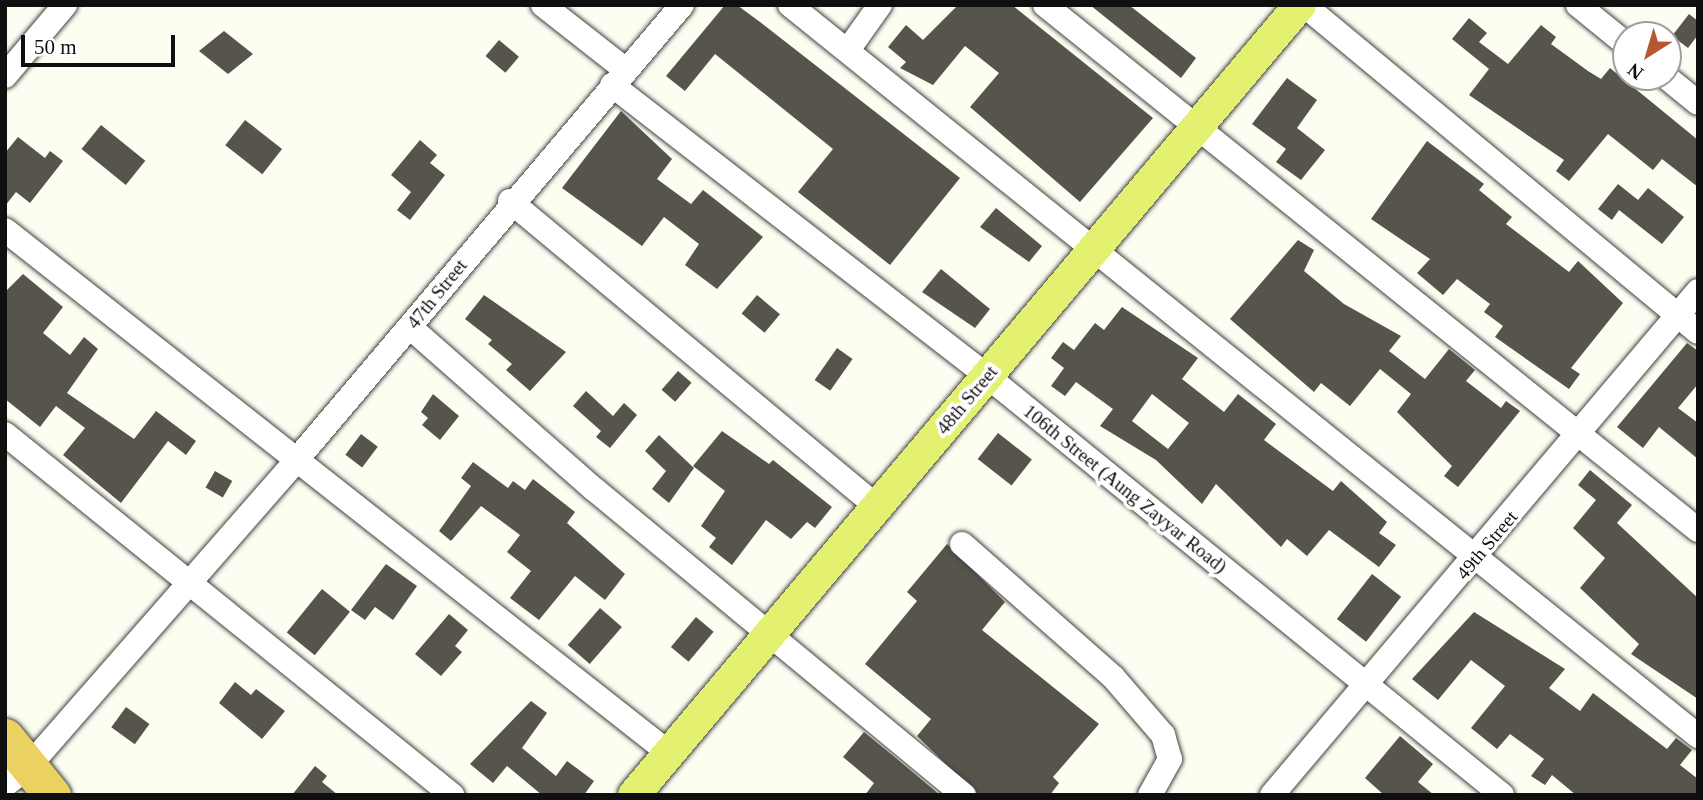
<!DOCTYPE html>
<html>
<head>
<meta charset="utf-8">
<style>
  body { margin:0 }
  #map { position:relative; width:1703px; height:800px; overflow:hidden; background:#fcfef2; font-family:Georgia,serif }
  div>[style] { position:absolute }
  .building>* { inset:0; background:#57544c; transform-origin:0 0 }
  .roads { filter:drop-shadow(0 0 2px #424242) drop-shadow(0 0 2px #424242) }
  .minor>* { height:24px; margin:-12px; padding:0 12px; transform-origin:12px; border-radius:12px; background:#fff }
  .major>* { height:32px; margin:-16px; padding:0 16px; transform-origin:16px; border-radius:16px; background:#e4f070 }
  .highway>* { height:37px; margin:-18.5px; padding:0 18.5px; transform-origin:18.5px; border-radius:18.5px; background:#ebd062 }
  span { translate:-50% -50%; white-space:nowrap; text-align:center; line-height:1.15; -webkit-text-stroke:7px #fff; paint-order:stroke }
  .street-label { font-size:19px; color:#0f0f0f }
  .frame { position:absolute; inset:0; border:7px solid #0f0f0f; pointer-events:none }
  .north { position:absolute; left:1612px; top:21px; width:70px; height:70px; box-sizing:border-box; background:#fff; border:2px solid #9f9f9f; border-radius:50%; rotate:217deg; font-size:19px; font-weight:700; line-height:28px; text-align:center; color:#0f0f0f }
  .north::after { content:''; display:block; margin:auto; width:24px; height:32px; background:#b7572f; clip-path:polygon(50% 0,100% 100%,50% 72%,0 100%) }
  .scale { position:absolute; left:21px; top:35px; width:154px; height:32px; box-sizing:border-box; border:4px solid #0f0f0f; border-top:0; padding-left:9px; font-size:21px; line-height:24px; white-space:nowrap; color:#0f0f0f; -webkit-text-stroke:5px #fff; paint-order:stroke }
</style>
</head>
<body>
<div id="map">
  <div class="building">
    <i style="clip-path:polygon(725px 5px,737px 5px,760px 22px,960px 178px,890px 265px,798px 192px,833px 149px,715px 54px,685px 91px,666px 76px)"></i>
    <i style="clip-path:polygon(958px 5px,1012px 5px,1153px 118px,1080px 202px,970px 107px,999px 73px,965px 46px,933px 85px,900px 68px,906px 62px,888px 47px,906px 25px,923px 40px)"></i>
    <i style="clip-path:polygon(1090px 5px,1129px 5px,1196px 58px,1181px 78px)"></i>
    <i style="clip-path:polygon(1689px 14px,1698px 21px,1698px 35px,1688px 48px,1672px 36px)"></i>
    <i style="clip-path:polygon(1469px 18px,1487px 33px,1479px 42px,1508px 64px,1541px 25px,1556px 37px,1551px 44px,1588px 71px,1601px 79px,1610px 68px,1698px 140px,1698px 187px,1662px 159px,1653px 170px,1608px 134px,1569px 181px,1556px 171px,1564px 160px,1469px 95px,1489px 69px,1452px 39px)"></i>
    <i style="clip-path:polygon(224px 31px,253px 54px,228px 74px,199px 51px)"></i>
    <i style="left:499px;top:40px;width:26px;height:21px;rotate:40deg"></i>
    <i style="clip-path:polygon(1287px 78px,1317px 100px,1297px 128px,1325px 150px,1301px 180px,1276px 162px,1286px 149px,1252px 124px)"></i>
    <i style="clip-path:polygon(621px 111px,672px 159px,657px 179px,691px 204px,703px 190px,763px 237px,717px 289px,685px 265px,699px 244px,664px 217px,642px 246px,562px 188px)"></i>
    <i style="left:245px;top:120px;width:47px;height:32px;rotate:38deg"></i>
    <i style="left:101px;top:125px;width:57px;height:31px;rotate:39deg"></i>
    <i style="clip-path:polygon(18px 137px,45px 158px,50px 151px,63px 161px,30px 203px,16px 192px,5px 206px,5px 153px)"></i>
    <i style="clip-path:polygon(420px 140px,437px 155px,430px 163px,445px 175px,410px 220px,397px 210px,411px 192px,391px 175px)"></i>
    <i style="clip-path:polygon(1427px 141px,1484px 184px,1479px 190px,1512px 217px,1506px 224px,1569px 272px,1578px 261px,1623px 303px,1571px 368px,1580px 374px,1569px 389px,1495px 337px,1503px 326px,1484px 312px,1490px 304px,1457px 279px,1443px 295px,1417px 273px,1430px 259px,1371px 219px)"></i>
    <i style="clip-path:polygon(1618px 184px,1638px 200px,1648px 188px,1684px 217px,1662px 244px,1619px 210px,1612px 220px,1598px 209px)"></i>
    <i style="clip-path:polygon(996px 208px,1042px 246px,1029px 262px,980px 227px)"></i>
    <i style="clip-path:polygon(1298px 240px,1314px 250px,1304px 271px,1344px 304px,1401px 336px,1389px 351px,1425px 379px,1449px 349px,1475px 370px,1466px 381px,1501px 408px,1506px 401px,1520px 411px,1458px 487px,1444px 476px,1452px 466px,1397px 412px,1411px 394px,1380px 369px,1350px 406px,1321px 383px,1314px 392px,1230px 319px)"></i>
    <i style="clip-path:polygon(941px 269px,990px 309px,975px 328px,922px 292px)"></i>
    <i style="clip-path:polygon(23px 274px,63px 307px,43px 333px,70px 355px,84px 337px,98px 349px,67px 393px,134px 439px,156px 411px,196px 441px,186px 455px,168px 441px,121px 503px,63px 455px,85px 428px,56px 406px,40px 427px,5px 399px,5px 292px)"></i>
    <i style="clip-path:polygon(484px 295px,566px 352px,530px 391px,506px 370px,512px 364px,488px 344px,492px 340px,465px 319px)"></i>
    <i style="left:757px;top:295px;width:30px;height:24px;rotate:40deg"></i>
    <i style="clip-path:polygon(evenodd,1122px 307px,1198px 358px,1182px 379px,1224px 412px,1238px 394px,1276px 424px,1264px 440px,1333px 491px,1341px 481px,1387px 522px,1379px 533px,1396px 545px,1379px 567px,1329px 530px,1307px 556px,1287px 539px,1281px 547px,1216px 484px,1202px 504px,1156px 460px,1100px 426px,1113px 409px,1076px 382px,1065px 396px,1051px 386px,1064px 368px,1051px 358px,1063px 342px,1074px 350px,1095px 323px,1104px 330px,1122px 307px,1152px 394px,1189px 423px,1168px 449px,1132px 421px,1152px 394px)"></i>
    <i style="clip-path:polygon(1687px 343px,1698px 351px,1698px 384px,1678px 408px,1698px 423px,1698px 459px,1659px 427px,1643px 448px,1617px 427px)"></i>
    <i style="left:837px;top:348px;width:19px;height:39px;rotate:35deg"></i>
    <i style="left:678px;top:371px;width:18px;height:25px;rotate:41deg"></i>
    <i style="clip-path:polygon(586px 391px,613px 416px,624px 403px,637px 415px,610px 448px,596px 437px,601px 431px,573px 406px)"></i>
    <i style="clip-path:polygon(433px 394px,459px 416px,440px 440px,422px 425px,428px 418px,421px 412px)"></i>
    <i style="clip-path:polygon(722px 431px,769px 464px,773px 460px,832px 507px,815px 528px,807px 522px,791px 539px,766px 520px,732px 565px,709px 547px,716px 538px,701px 526px,725px 491px,693px 466px)"></i>
    <i style="left:998px;top:433px;width:43px;height:33px;rotate:38deg"></i>
    <i style="left:361px;top:434px;width:21px;height:26px;rotate:37deg"></i>
    <i style="clip-path:polygon(659px 435px,694px 468px,669px 503px,652px 489px,666px 471px,645px 451px)"></i>
    <i style="clip-path:polygon(473px 462px,508px 488px,513px 481px,525px 490px,533px 479px,575px 512px,567px 523px,625px 574px,605px 600px,575px 576px,539px 620px,510px 598px,531px 571px,507px 552px,520px 535px,481px 506px,451px 541px,439px 531px,471px 486px,461px 478px)"></i>
    <i style="clip-path:polygon(1590px 470px,1632px 505px,1617px 523px,1698px 598px,1698px 699px,1631px 654px,1639px 644px,1580px 588px,1605px 558px,1573px 528px,1596px 500px,1578px 485px)"></i>
    <i style="left:215px;top:471px;width:20px;height:19px;rotate:30deg"></i>
    <i style="clip-path:polygon(947px 544px,1005px 602px,982px 630px,1099px 724px,1053px 777px,1059px 783px,1050px 795px,978px 795px,917px 736px,931px 719px,865px 664px,917px 601px,907px 592px)"></i>
    <i style="clip-path:polygon(386px 564px,417px 586px,393px 620px,375px 607px,365px 620px,351px 610px)"></i>
    <i style="left:1372px;top:574px;width:37px;height:57px;rotate:38deg"></i>
    <i style="left:322px;top:589px;width:36px;height:56px;rotate:39deg"></i>
    <i style="left:600px;top:608px;width:29px;height:49px;rotate:41deg"></i>
    <i style="clip-path:polygon(1474px 612px,1565px 669px,1549px 688px,1580px 711px,1593px 693px,1667px 749px,1676px 738px,1692px 750px,1680px 765px,1698px 779px,1698px 795px,1576px 795px,1552px 775px,1545px 785px,1531px 776px,1544px 759px,1510px 734px,1497px 749px,1471px 728px,1505px 686px,1471px 660px,1438px 700px,1412px 679px)"></i>
    <i style="clip-path:polygon(449px 614px,468px 630px,455px 646px,462px 652px,441px 676px,415px 654px)"></i>
    <i style="left:696px;top:617px;width:23px;height:39px;rotate:40deg"></i>
    <i style="clip-path:polygon(235px 682px,251px 695px,256px 689px,285px 711px,262px 739px,219px 703px)"></i>
    <i style="clip-path:polygon(531px 701px,547px 713px,522px 748px,556px 776px,567px 761px,594px 781px,584px 795px,542px 795px,507px 766px,493px 783px,470px 764px)"></i>
    <i style="left:126px;top:707px;width:29px;height:25px;rotate:36deg"></i>
    <i style="clip-path:polygon(864px 732px,897px 759px,940px 795px,865px 795px,874px 783px,843px 757px)"></i>
    <i style="clip-path:polygon(1400px 736px,1433px 764px,1418px 782px,1434px 795px,1384px 795px,1365px 778px)"></i>
    <i style="clip-path:polygon(315px 766px,327px 776px,322px 782px,338px 795px,292px 795px)"></i>
  </div>
  <div class="roads">
    <div class="minor">
      <i style="left:543px;top:5px;width:105px;rotate:38.1deg"></i>
      <i style="left:790px;top:5px;width:1166px;rotate:38.84deg"></i>
      <i style="left:1045px;top:5px;width:838px;rotate:38.8deg"></i>
      <i style="left:1304px;top:5px;width:512px;rotate:39.69deg"></i>
      <i style="left:1578px;top:5px;width:62px;rotate:39.1deg"></i>
      <i style="left:848px;top:50px;width:55px;rotate:-54.6deg"></i>
      <i style="left:5px;top:76px;width:93px;rotate:-49.8deg"></i>
      <i style="left:1666px;top:77px;width:41px;rotate:39.1deg"></i>
      <i style="left:612px;top:85px;width:475px;rotate:37.8deg"></i>
      <i style="left:987px;top:376px;width:664px;rotate:39.13deg"></i>
      <i style="left:510px;top:201px;width:479px;rotate:39.8deg"></i>
      <i style="left:5px;top:230px;width:845px;rotate:38.23deg"></i>
      <i style="left:411px;top:328px;width:245px;rotate:41.4deg"></i>
      <i style="left:595px;top:490px;width:479px;rotate:39.6deg"></i>
      <i style="left:5px;top:434px;width:575px;rotate:38.92deg"></i>
      <i style="left:962px;top:544px;width:201px;rotate:41.4deg"></i>
      <i style="left:1113px;top:677px;width:77px;rotate:49.2deg"></i>
      <i style="left:1163px;top:735px;width:25px;rotate:74deg"></i>
      <i style="left:1170px;top:759px;width:41px;rotate:119.1deg"></i>
      <i style="left:5px;top:785px;width:31px;rotate:-38deg"></i>
      <i style="left:29px;top:766px;width:403px;rotate:-48.8deg"></i>
      <i style="left:294px;top:463px;width:600px;rotate:-49.73deg"></i>
      <i style="left:1272px;top:795px;width:660px;rotate:-49.79deg"></i>
    </div>
    <div class="major">
      <i style="left:634px;top:795px;width:1033px;rotate:-49.87deg"></i>
    </div>
    <div class="highway">
      <i style="left:5px;top:737px;width:75px;rotate:51deg"></i>
    </div>
  </div>
  <div class="street-label">
    <span style="left:437px;top:294px;rotate:-51deg">47th Street</span>
    <span style="left:967px;top:400px;rotate:-50deg">48th Street</span>
    <span style="left:1125px;top:489px;rotate:39deg">106th Street (Aung Zayyar Road)</span>
    <span style="left:1487px;top:545px;rotate:-50deg">49th Street</span>
  </div>
  <div class="frame"></div>
  <div class="north">N</div>
  <div class="scale">50 m</div>
</div>
</body>
</html>
